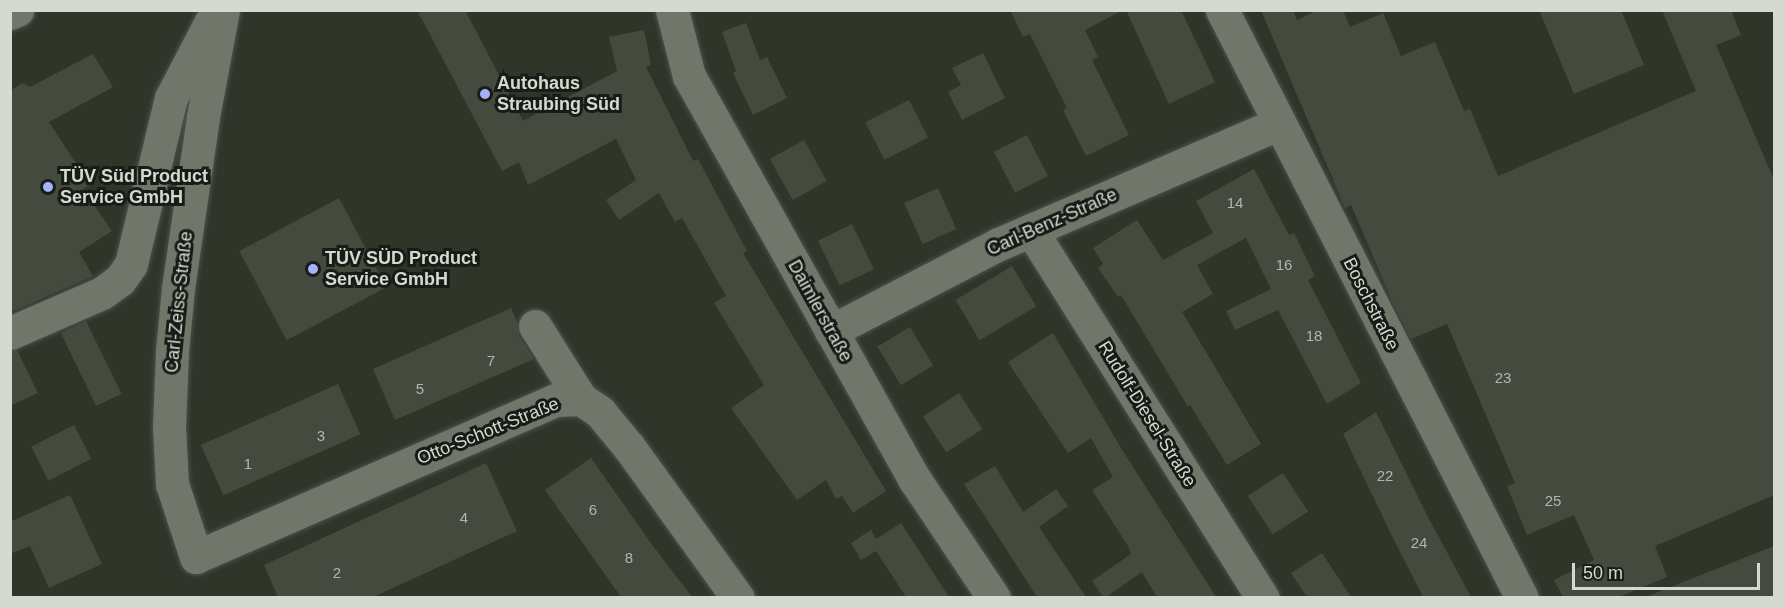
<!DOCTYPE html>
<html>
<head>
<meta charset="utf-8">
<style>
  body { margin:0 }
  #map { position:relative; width:1785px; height:608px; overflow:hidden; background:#30352a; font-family:Helvetica,sans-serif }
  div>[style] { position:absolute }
  .building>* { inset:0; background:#454a3e; transform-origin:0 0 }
  .roads { filter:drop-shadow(0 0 2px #4d5148) drop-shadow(0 0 2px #4d5148) }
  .minor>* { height:33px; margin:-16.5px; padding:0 16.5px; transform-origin:16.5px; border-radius:16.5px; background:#71766a }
  .dots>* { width:16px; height:16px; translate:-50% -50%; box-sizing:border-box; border:3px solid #191b16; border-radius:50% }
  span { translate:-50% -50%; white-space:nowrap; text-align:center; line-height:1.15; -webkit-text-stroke:6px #191b16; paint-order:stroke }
  .number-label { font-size:15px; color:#b2b5ad }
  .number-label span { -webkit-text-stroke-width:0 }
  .poi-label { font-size:18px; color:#d6d9d2; font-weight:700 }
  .left { translate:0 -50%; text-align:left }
  .street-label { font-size:18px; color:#d6d9d2 }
  .frame { position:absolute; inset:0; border:12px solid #d6d9d2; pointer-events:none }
  .scale { position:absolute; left:1572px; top:563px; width:188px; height:27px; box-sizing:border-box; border:3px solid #d6d9d2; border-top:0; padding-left:8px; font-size:18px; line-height:21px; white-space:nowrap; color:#d6d9d2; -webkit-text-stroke:4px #191b16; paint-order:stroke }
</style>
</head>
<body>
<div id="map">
  <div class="building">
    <i style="clip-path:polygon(417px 10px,465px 10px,523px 121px,617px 71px,609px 37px,644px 30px,651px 65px,646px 67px,693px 161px,698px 159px,747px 251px,743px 253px,886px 491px,853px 513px,842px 496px,836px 499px,826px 480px,797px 500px,731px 408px,764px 385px,714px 303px,726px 296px,682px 218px,675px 222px,659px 193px,619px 220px,606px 200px,636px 180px,616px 139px,528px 185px,519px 162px,502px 171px)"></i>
    <i style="clip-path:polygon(1010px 10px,1123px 10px,1085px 30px,1098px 57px,1092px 60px,1129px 135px,1086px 156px,1063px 110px,1067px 108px,1030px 34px,1023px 37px)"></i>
    <i style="clip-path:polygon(1126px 10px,1181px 10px,1215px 82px,1169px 104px)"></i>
    <i style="clip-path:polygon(1261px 10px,1293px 10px,1297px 20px,1318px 10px,1343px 10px,1350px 27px,1383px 13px,1401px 56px,1435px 42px,1464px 111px,1470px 109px,1498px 176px,1696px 91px,1662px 10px,1731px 10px,1741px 35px,1716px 45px,1774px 180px,1774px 495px,1655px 546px,1667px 577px,1619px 597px,1563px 597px,1554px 580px,1594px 560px,1574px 515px,1527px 535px,1507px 486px,1515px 483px,1447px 324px,1411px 339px,1393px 303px,1351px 205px,1345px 208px)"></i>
    <i style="clip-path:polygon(1539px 10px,1621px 10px,1644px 65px,1574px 94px)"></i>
    <i style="clip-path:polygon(746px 23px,760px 60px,767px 57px,787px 98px,753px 115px,733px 73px,736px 71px,722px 32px)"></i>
    <i style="clip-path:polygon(983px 53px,1005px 98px,962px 120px,948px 92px,961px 85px,952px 68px)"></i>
    <i style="clip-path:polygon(93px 54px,113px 87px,49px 122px,90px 185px,83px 189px,112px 231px,79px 252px,93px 276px,11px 312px,10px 91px,22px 83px,30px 87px)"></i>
    <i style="left:909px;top:100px;width:42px;height:49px;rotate:63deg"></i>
    <i style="left:1027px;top:135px;width:46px;height:37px;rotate:63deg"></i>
    <i style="left:804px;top:140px;width:47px;height:39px;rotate:61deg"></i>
    <i style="clip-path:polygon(1254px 169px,1289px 235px,1294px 233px,1315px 276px,1308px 280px,1361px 383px,1327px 404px,1278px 310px,1235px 330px,1226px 311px,1271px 289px,1246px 238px,1197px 265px,1213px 294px,1182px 312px,1261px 444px,1227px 465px,1190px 405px,1188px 407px,1121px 295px,1118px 297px,1098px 268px,1103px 264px,1093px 248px,1137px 220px,1163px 260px,1213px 233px,1196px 201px)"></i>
    <i style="left:938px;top:188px;width:45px;height:37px;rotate:66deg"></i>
    <i style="left:339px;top:198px;width:101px;height:113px;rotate:62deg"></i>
    <i style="left:852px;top:224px;width:50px;height:38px;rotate:64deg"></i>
    <i style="left:1012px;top:266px;width:47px;height:66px;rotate:59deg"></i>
    <i style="clip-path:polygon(511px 308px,517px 322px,519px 335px,534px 359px,395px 420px,373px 369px)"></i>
    <i style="left:86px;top:321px;width:81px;height:28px;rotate:64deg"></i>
    <i style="left:910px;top:327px;width:45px;height:38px;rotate:59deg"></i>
    <i style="clip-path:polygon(1053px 333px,1121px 448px,1216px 597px,1157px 597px,1142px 572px,1106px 597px,1103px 597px,1092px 581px,1131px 554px,1128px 546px,1092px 490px,1113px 477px,1091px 438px,1068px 453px,1008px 362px)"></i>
    <i style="clip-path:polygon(17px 350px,38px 393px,10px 406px,10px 351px)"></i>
    <i style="left:338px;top:384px;width:55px;height:150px;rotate:66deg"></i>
    <i style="left:959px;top:393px;width:43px;height:43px;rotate:57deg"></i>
    <i style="clip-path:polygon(1376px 412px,1427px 515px,1471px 597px,1423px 597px,1391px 534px,1343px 434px)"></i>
    <i style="left:74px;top:425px;width:38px;height:48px;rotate:63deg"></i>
    <i style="clip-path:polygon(591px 458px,653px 546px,692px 597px,621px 597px,545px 490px)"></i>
    <i style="clip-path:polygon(486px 463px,517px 531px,373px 597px,278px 597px,264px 565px)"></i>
    <i style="clip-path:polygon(995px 466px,1023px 512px,1056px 489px,1068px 506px,1039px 527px,1086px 597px,1037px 597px,964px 484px)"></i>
    <i style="left:1283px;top:473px;width:46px;height:42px;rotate:57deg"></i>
    <i style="clip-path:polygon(70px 495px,102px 564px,49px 588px,30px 546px,10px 554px,10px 522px)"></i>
    <i style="clip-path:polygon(901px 523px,949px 597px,906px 597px,876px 551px,861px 560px,851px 543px,871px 530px,876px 539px)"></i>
    <i style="clip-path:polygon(1774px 546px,1774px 597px,1648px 597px,1648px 596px)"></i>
    <i style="clip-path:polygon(1322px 553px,1351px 597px,1307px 597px,1291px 573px)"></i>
  </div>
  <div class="roads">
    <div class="minor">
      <i style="left:223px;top:10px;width:109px;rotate:100.6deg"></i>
      <i style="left:203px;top:117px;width:173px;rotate:98.3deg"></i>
      <i style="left:178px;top:288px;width:64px;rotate:95.4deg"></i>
      <i style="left:172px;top:352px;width:75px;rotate:92.3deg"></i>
      <i style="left:169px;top:427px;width:57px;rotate:87deg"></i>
      <i style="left:172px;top:484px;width:77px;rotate:71.8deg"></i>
      <i style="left:196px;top:557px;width:392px;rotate:-23.6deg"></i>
      <i style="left:555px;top:400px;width:26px;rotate:-2deg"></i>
      <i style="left:581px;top:399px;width:23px;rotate:34deg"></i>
      <i style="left:600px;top:412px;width:45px;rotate:50.4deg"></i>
      <i style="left:629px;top:447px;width:186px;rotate:54.2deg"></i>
      <i style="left:672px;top:10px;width:68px;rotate:75.6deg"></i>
      <i style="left:689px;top:76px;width:463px;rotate:60.8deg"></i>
      <i style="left:915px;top:480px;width:142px;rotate:56.2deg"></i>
      <i style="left:1222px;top:10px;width:660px;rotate:62.97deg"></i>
      <i style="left:10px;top:13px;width:8px;rotate:-23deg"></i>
      <i style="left:1031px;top:230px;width:435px;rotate:57.8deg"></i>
      <i style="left:535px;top:326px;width:86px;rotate:57.8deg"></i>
      <i style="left:831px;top:331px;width:189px;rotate:-27.4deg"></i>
      <i style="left:999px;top:244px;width:304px;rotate:-23.3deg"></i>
      <i style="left:10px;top:333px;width:100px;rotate:-23.5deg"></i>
      <i style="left:102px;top:293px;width:22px;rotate:-36deg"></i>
      <i style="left:120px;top:280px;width:19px;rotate:-55deg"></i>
      <i style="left:131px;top:264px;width:171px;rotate:-76.5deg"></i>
      <i style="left:171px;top:98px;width:85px;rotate:-62.5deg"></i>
    </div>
  </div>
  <div class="dots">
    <i style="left:485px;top:94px;background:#a4b2fc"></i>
    <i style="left:48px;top:187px;background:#a4b2fc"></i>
    <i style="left:313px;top:269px;background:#a4b2fc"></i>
  </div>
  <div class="number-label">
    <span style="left:1235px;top:203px">14</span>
    <span style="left:1284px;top:265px">16</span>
    <span style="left:1314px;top:336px">18</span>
    <span style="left:491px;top:361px">7</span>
    <span style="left:1503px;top:378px">23</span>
    <span style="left:420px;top:389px">5</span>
    <span style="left:321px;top:436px">3</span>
    <span style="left:248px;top:464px">1</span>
    <span style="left:1385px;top:476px">22</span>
    <span style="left:1553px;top:501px">25</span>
    <span style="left:593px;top:510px">6</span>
    <span style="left:464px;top:518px">4</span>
    <span style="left:1419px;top:543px">24</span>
    <span style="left:629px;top:558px">8</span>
    <span style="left:337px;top:573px">2</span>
  </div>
  <div class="poi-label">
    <span class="left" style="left:497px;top:94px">Autohaus<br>Straubing Süd</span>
    <span class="left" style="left:60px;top:187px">TÜV Süd Product<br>Service GmbH</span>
    <span class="left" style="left:325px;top:269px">TÜV SÜD Product<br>Service GmbH</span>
  </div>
  <div class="street-label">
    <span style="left:1052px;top:222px;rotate:-24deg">Carl-Benz-Straße</span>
    <span style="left:179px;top:302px;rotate:-84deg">Carl-Zeiss-Straße</span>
    <span style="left:1371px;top:304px;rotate:63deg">Boschstraße</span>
    <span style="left:820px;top:311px;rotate:61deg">Daimlerstraße</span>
    <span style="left:1147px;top:414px;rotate:58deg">Rudolf-Diesel-Straße</span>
    <span style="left:488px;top:431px;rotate:-22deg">Otto-Schott-Straße</span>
  </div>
  <div class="frame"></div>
  <div class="scale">50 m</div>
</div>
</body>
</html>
